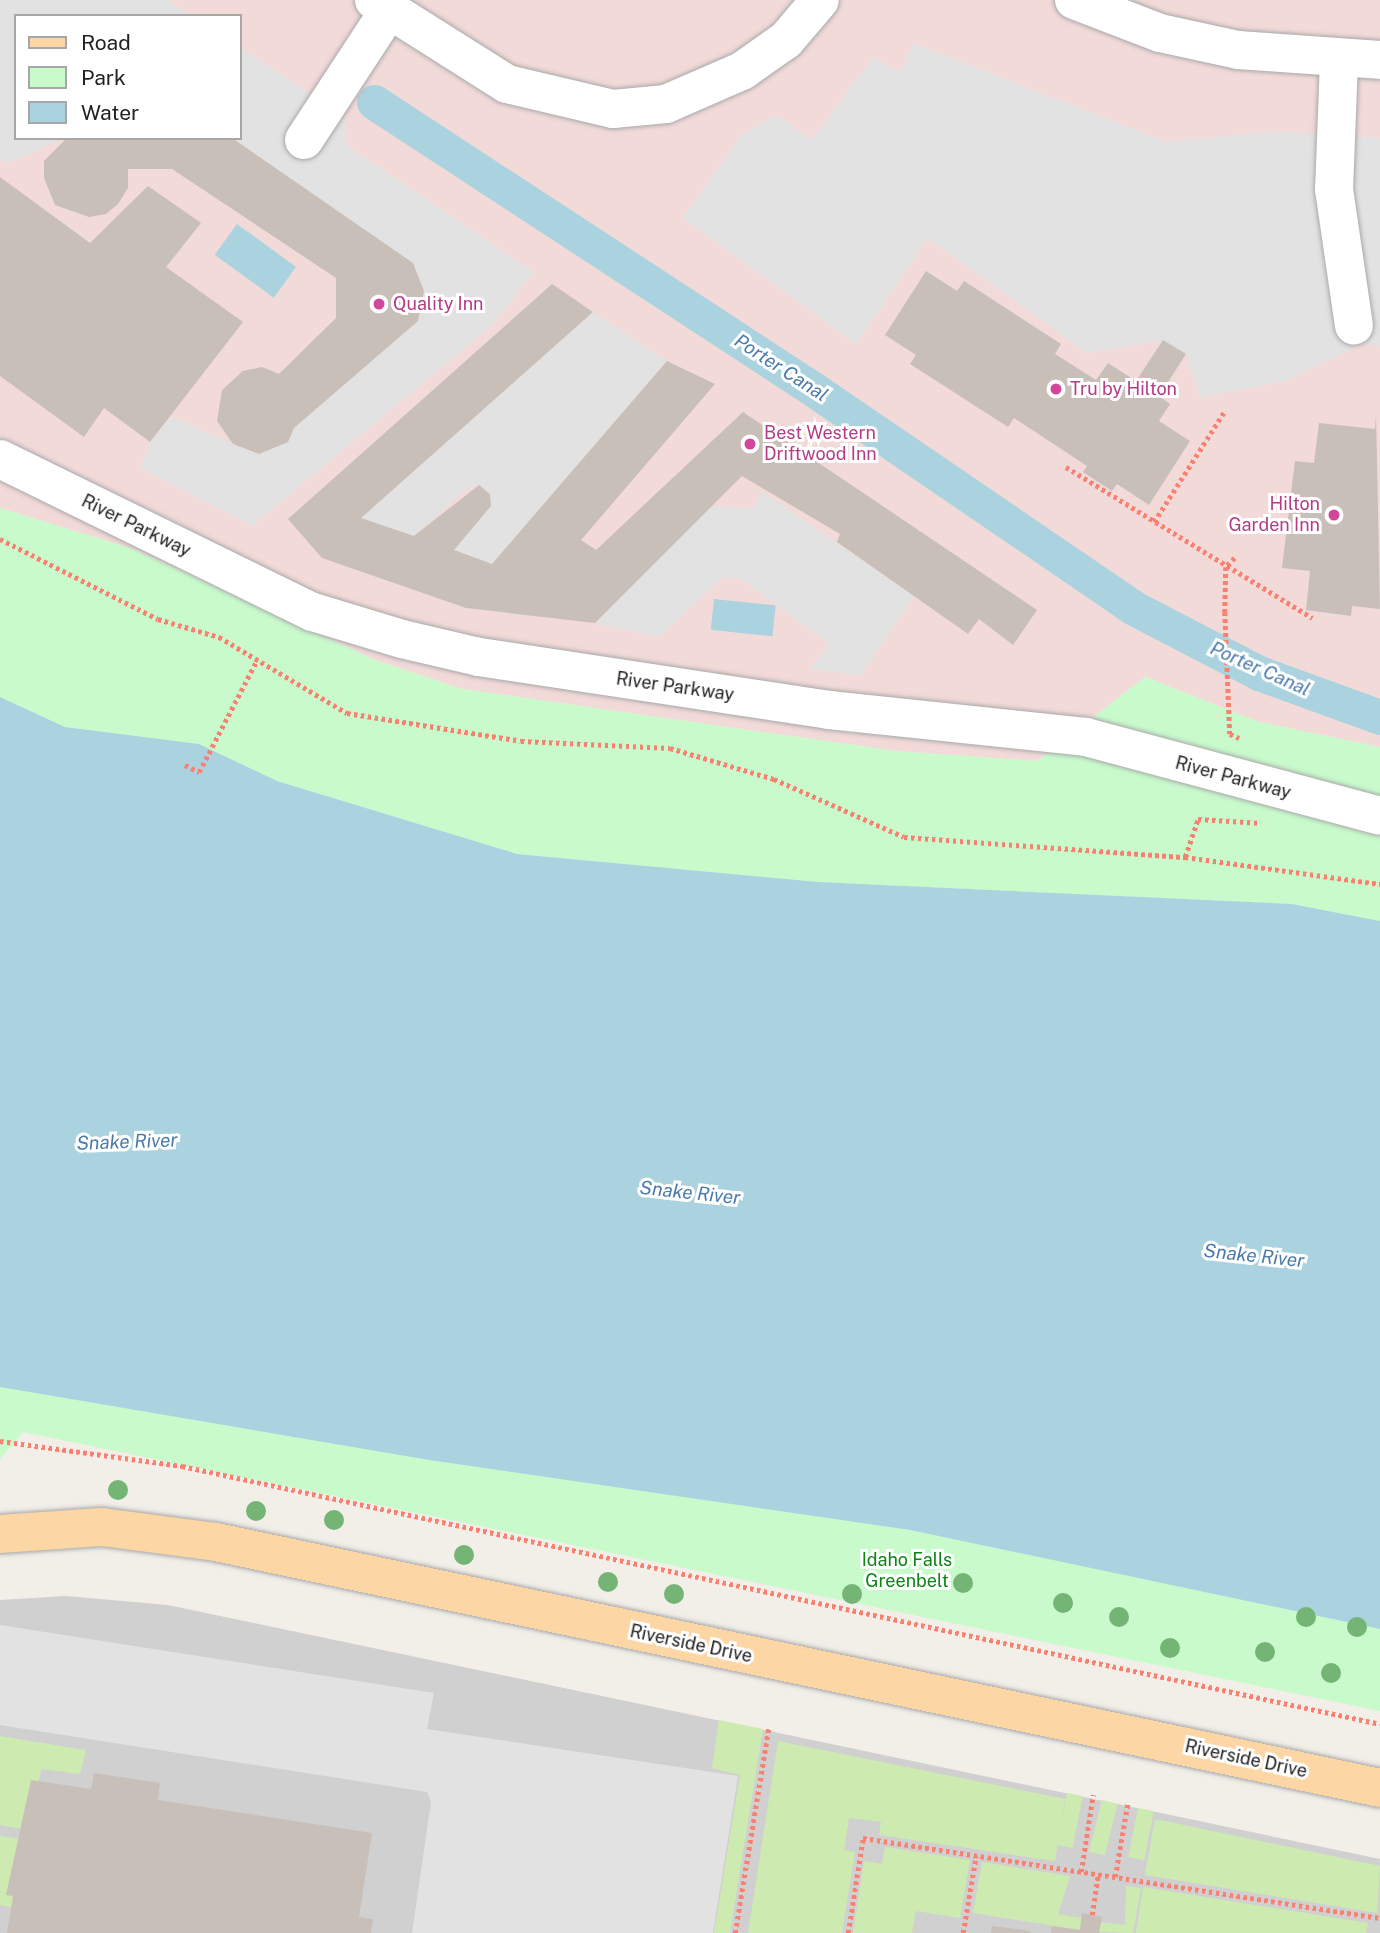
<!DOCTYPE html>
<html>
<head>
<meta charset="utf-8">
<style>
  body { margin:0 }
  #map { position:relative; width:1380px; height:1933px; overflow:hidden; background:#f2efe9; font-family:"Public Sans",sans-serif }
  div>[style] { position:absolute }
  .commercial>* { inset:0; background:#f2dad9 }
  .religious>* { inset:0; background:#d0d0d0 }
  .grass>* { inset:0; background:#cdebb0; transform-origin:0 0 }
  .park>* { inset:0; background:#c8facc }
  .parking>* { inset:0; background:#e2e2e2 }
  .water>* { inset:0; background:#aad3df; transform-origin:0 0 }
  .canal>* { height:35px; margin:-17.5px; padding:0 17.5px; transform-origin:17.5px; border-radius:17.5px; background:#aad3df }
  .building>* { inset:0; background:#c7bfb8 }
  .path>* { height:4.5px; margin-top:-2.25px; transform-origin:0; background:repeating-linear-gradient(90deg,#fa8072 0 3.5px,transparent 0 7px) }
  .roads { filter:drop-shadow(0 0 2px #a9a9a9) drop-shadow(0 0 2px #a9a9a9) }
  .minor>* { height:38px; margin:-19px; padding:0 19px; transform-origin:19px; border-radius:19px; background:#fff }
  .major>* { height:38px; margin:-19px; padding:0 19px; transform-origin:19px; border-radius:19px; background:#fcd6a4 }
  .trees>* { width:20px; height:20px; margin:-10px; border-radius:50%; background:#74b475 }
  .dots>* { width:19px; height:19px; translate:-50% -50%; box-sizing:border-box; border:4px solid #fff; border-radius:50% }
  span { translate:-50% -50%; white-space:nowrap; text-align:center; line-height:1.15; -webkit-text-stroke:6px #fff; paint-order:stroke }
  .hotel-label { font-size:18px; color:#b23c85 }
  .left { translate:0 -50%; text-align:left }
  .right { translate:-100% -50%; text-align:right }
  .street-label { font-size:18px; color:#222 }
  .park-label { font-size:18px; color:#0c8416 }
  .water-label { font-size:19px; color:#4a7aab; font-style:italic }
  .legend { position:absolute; left:14px; top:14px; width:228px; height:126px; box-sizing:border-box; background:#fff; border:2px solid #a7a7a7; margin:0; padding:9px 12px; list-style:none; font-size:21px; color:#222 }
  .legend li { display:flex; align-items:center; gap:14px; height:35px }
  .legend b { width:35px; border:2px solid #a7a7a7 }
</style>
</head>
<body>
<div id="map">
  <div class="commercial">
    <i style="clip-path:polygon(evenodd,0 0,1380px 0,1380px 747px,1259px 722px,1145px 677px,1037px 761px,896px 751px,462px 689px,375px 660px,133px 549px,0 508px,0 0,16px 16px,240px 16px,240px 138px,16px 138px,16px 16px)"></i>
  </div>
  <div class="religious">
    <i style="clip-path:polygon(66px 1596px,168px 1605px,1380px 1859px,1380px 1933px,0 1933px,0 1600px)"></i>
  </div>
  <div class="grass">
    <i style="clip-path:polygon(719px 1720px,763px 1729px,730px 1933px,714px 1933px,740px 1775px,712px 1768px)"></i>
    <i style="clip-path:polygon(0 1736px,86px 1750px,80px 1774px,42px 1769px,23px 1829px,0 1825px)"></i>
    <i style="clip-path:polygon(778px 1741px,1065px 1799px,1055px 1861px,879px 1835px,881px 1822px,849px 1818px,844px 1850px,855px 1852px,842px 1933px,748px 1933px)"></i>
    <i style="left:1067px;top:1793px;width:16px;height:53px;rotate:11deg"></i>
    <i style="left:1102px;top:1800px;width:16px;height:53px;rotate:14deg"></i>
    <i style="left:1138px;top:1808px;width:16px;height:50px;rotate:11deg"></i>
    <i style="clip-path:polygon(1155px 1819px,1380px 1866px,1377px 1913px,1145px 1875px)"></i>
    <i style="clip-path:polygon(0 1836px,22px 1839px,6px 1895px,13px 1896px,12px 1907px,0 1905px)"></i>
    <i style="clip-path:polygon(885px 1847px,970px 1860px,960px 1918px,916px 1911px,912px 1933px,853px 1933px,864px 1861px,882px 1864px)"></i>
    <i style="clip-path:polygon(982px 1862px,1070px 1876px,1058px 1914px,1082px 1918px,1080px 1930px,973px 1913px)"></i>
    <i style="clip-path:polygon(1126px 1886px,1141px 1888px,1133px 1933px,1099px 1932px,1101px 1922px,1125px 1925px)"></i>
    <i style="clip-path:polygon(1143px 1887px,1368px 1923px,1366px 1933px,1136px 1933px)"></i>
  </div>
  <div class="park">
    <i style="clip-path:polygon(0 508px,133px 549px,375px 660px,462px 689px,896px 751px,1037px 761px,1145px 677px,1259px 722px,1380px 747px,1380px 921px,1292px 904px,818px 882px,517px 854px,277px 781px,199px 744px,65px 727px,0 697px)"></i>
    <i style="clip-path:polygon(0 1387px,429px 1460px,910px 1530px,1380px 1629px,1380px 1711px,23px 1432px,0 1459px)"></i>
  </div>
  <div class="parking">
    <i style="clip-path:polygon(0 0,167px 0,192px 16px,16px 16px,16px 138px,65px 138px,7px 163px,0 158px)"></i>
    <i style="clip-path:polygon(913px 43px,1166px 142px,1276px 131px,1380px 138px,1380px 346px,1362px 344px,1285px 381px,1200px 397px,1186px 354px,1163px 340px,1087px 353px,928px 238px,856px 344px,683px 218px,742px 134px,777px 115px,811px 140px,873px 58px,901px 72px)"></i>
    <i style="clip-path:polygon(240px 47px,345px 116px,346px 145px,534px 272px,492px 325px,252px 526px,141px 468px,150px 442px,170px 417px,259px 454px,288px 442px,294px 428px,418px 321px,424px 291px,413px 263px,232px 138px,240px 138px)"></i>
    <i style="clip-path:polygon(593px 312px,667px 361px,492px 564px,454px 550px,491px 506px,490px 494px,479px 485px,465px 490px,414px 536px,361px 518px)"></i>
    <i style="clip-path:polygon(761px 491px,914px 596px,861px 675px,810px 669px,829px 644px,740px 578px,723px 577px,659px 637px,595px 624px,710px 506px,753px 509px)"></i>
    <i style="clip-path:polygon(0 1625px,434px 1693px,427px 1729px,738px 1776px,713px 1933px,412px 1933px,431px 1802px,427px 1792px,0 1725px)"></i>
  </div>
  <div class="water">
    <i style="left:237px;top:224px;width:73px;height:38px;rotate:36deg"></i>
    <i style="left:714px;top:599px;width:62px;height:31px;rotate:6deg"></i>
    <i style="clip-path:polygon(0 697px,65px 727px,199px 744px,277px 781px,517px 854px,818px 882px,1292px 904px,1380px 921px,1380px 1629px,910px 1530px,429px 1460px,0 1387px)"></i>
  </div>
  <div class="canal">
    <i style="left:374px;top:102px;width:521px;rotate:33.17deg"></i>
    <i style="left:810px;top:387px;width:390px;rotate:34.3deg"></i>
    <i style="left:1132px;top:607px;width:143px;rotate:27.5deg"></i>
    <i style="left:1259px;top:673px;width:129px;rotate:20deg"></i>
  </div>
  <div class="building">
    <i style="clip-path:polygon(232px 138px,413px 263px,424px 291px,418px 321px,294px 428px,288px 442px,259px 454px,233px 444px,217px 421px,222px 390px,243px 371px,262px 367px,279px 374px,336px 318px,336px 278px,172px 169px,128px 169px,128px 188px,118px 204px,106px 214px,89px 217px,55px 205px,44px 178px,44px 161px,67px 138px)"></i>
    <i style="clip-path:polygon(0 177px,90px 243px,148px 186px,201px 223px,166px 267px,243px 322px,150px 442px,104px 408px,84px 437px,0 376px)"></i>
    <i style="clip-path:polygon(926px 271px,957px 291px,964px 281px,1061px 344px,1055px 354px,1096px 380px,1108px 363px,1136px 381px,1163px 340px,1186px 354px,1159px 396px,1170px 404px,1159px 421px,1190px 441px,1149px 505px,1117px 484px,1112px 491px,1083px 472px,1087px 466px,1014px 418px,1008px 427px,910px 364px,916px 355px,885px 335px)"></i>
    <i style="clip-path:polygon(552px 284px,593px 312px,361px 518px,414px 536px,479px 485px,490px 494px,491px 506px,454px 550px,492px 564px,667px 361px,715px 384px,581px 540px,596px 550px,743px 412px,1037px 610px,1013px 645px,979px 619px,968px 634px,837px 542px,840px 534px,742px 476px,595px 623px,466px 608px,322px 558px,288px 519px)"></i>
    <i style="clip-path:polygon(1376px 415px,1380px 609px,1352px 606px,1351px 616px,1306px 610px,1310px 571px,1282px 568px,1295px 461px,1314px 463px,1319px 423px,1375px 429px)"></i>
    <i style="clip-path:polygon(94px 1773px,160px 1783px,158px 1800px,372px 1833px,359px 1917px,373px 1919px,371px 1933px,7px 1933px,13px 1896px,6px 1895px,31px 1780px,91px 1789px)"></i>
    <i style="clip-path:polygon(1082px 1913px,1102px 1917px,1099px 1933px,1051px 1933px,1052px 1926px,1080px 1930px)"></i>
    <i style="clip-path:polygon(992px 1926px,1031px 1931px,1030px 1933px,991px 1933px)"></i>
  </div>
  <div class="path">
    <i style="left:1066px;top:467px;width:289px;rotate:31.5deg"></i>
    <i style="left:1154px;top:522px;width:130px;rotate:-57.5deg"></i>
    <i style="left:0;top:539px;width:177px;rotate:26.9deg"></i>
    <i style="left:158px;top:619px;width:64px;rotate:16.4deg"></i>
    <i style="left:219px;top:637px;width:149px;rotate:30.7deg"></i>
    <i style="left:347px;top:713px;width:176px;rotate:9.1deg"></i>
    <i style="left:521px;top:741px;width:149px;rotate:2.7deg"></i>
    <i style="left:670px;top:748px;width:109px;rotate:16.6deg"></i>
    <i style="left:774px;top:779px;width:142px;rotate:24deg"></i>
    <i style="left:904px;top:837px;width:282px;rotate:4.1deg"></i>
    <i style="left:1185px;top:857px;width:197px;rotate:7.9deg"></i>
    <i style="left:1235px;top:558px;width:13px;rotate:135deg"></i>
    <i style="left:1226px;top:567px;width:45px;rotate:91.3deg"></i>
    <i style="left:1225px;top:612px;width:122px;rotate:87.7deg"></i>
    <i style="left:1230px;top:734px;width:10px;rotate:24deg"></i>
    <i style="left:185px;top:765px;width:16px;rotate:27deg"></i>
    <i style="left:199px;top:772px;width:126px;rotate:-62.6deg"></i>
    <i style="left:1185px;top:857px;width:40px;rotate:-71.1deg"></i>
    <i style="left:1198px;top:819px;width:63px;rotate:3.6deg"></i>
    <i style="left:0;top:1441px;width:184px;rotate:7.8deg"></i>
    <i style="left:182px;top:1466px;width:1225px;rotate:12.15deg"></i>
    <i style="left:1081px;top:1872px;width:78px;rotate:-81.1deg"></i>
    <i style="left:1115px;top:1877px;width:76px;rotate:-80.2deg"></i>
    <i style="left:1092px;top:1915px;width:40px;rotate:-81.5deg"></i>
    <i style="left:735px;top:1933px;width:210px;rotate:-80.7deg"></i>
    <i style="left:848px;top:1933px;width:96px;rotate:-81deg"></i>
    <i style="left:863px;top:1838px;width:523px;rotate:8.8deg"></i>
    <i style="left:963px;top:1933px;width:78px;rotate:-80.4deg"></i>
  </div>
  <div class="roads">
    <div class="minor">
      <i style="left:374px;top:0;width:157px;rotate:32.3deg"></i>
      <i style="left:507px;top:84px;width:109px;rotate:13.3deg"></i>
      <i style="left:613px;top:109px;width:53px;rotate:-5.4deg"></i>
      <i style="left:666px;top:104px;width:83px;rotate:-23.5deg"></i>
      <i style="left:742px;top:71px;width:54px;rotate:-35.2deg"></i>
      <i style="left:786px;top:40px;width:52px;rotate:-49.6deg"></i>
      <i style="left:1074px;top:0;width:92px;rotate:21deg"></i>
      <i style="left:1160px;top:33px;width:80px;rotate:12.3deg"></i>
      <i style="left:1238px;top:50px;width:142px;rotate:4deg"></i>
      <i style="left:1339px;top:61px;width:128px;rotate:92.2deg"></i>
      <i style="left:1334px;top:189px;width:138px;rotate:81.7deg"></i>
      <i style="left:304px;top:140px;width:155px;rotate:-56.8deg"></i>
      <i style="left:0;top:459px;width:348px;rotate:26.1deg"></i>
      <i style="left:313px;top:612px;width:93px;rotate:16.9deg"></i>
      <i style="left:402px;top:639px;width:79px;rotate:13.2deg"></i>
      <i style="left:479px;top:657px;width:354px;rotate:8.6deg"></i>
      <i style="left:829px;top:710px;width:258px;rotate:6deg"></i>
      <i style="left:1086px;top:737px;width:304px;rotate:15deg"></i>
    </div>
    <div class="major">
      <i style="left:0;top:1534px;width:102px;rotate:-3.9deg"></i>
      <i style="left:102px;top:1527px;width:115px;rotate:7.5deg"></i>
      <i style="left:216px;top:1542px;width:1190px;rotate:11.93deg"></i>
    </div>
  </div>
  <div class="trees">
    <i style="left:118px;top:1490px"></i>
    <i style="left:256px;top:1511px"></i>
    <i style="left:334px;top:1520px"></i>
    <i style="left:464px;top:1555px"></i>
    <i style="left:608px;top:1582px"></i>
    <i style="left:963px;top:1583px"></i>
    <i style="left:674px;top:1594px"></i>
    <i style="left:852px;top:1594px"></i>
    <i style="left:1063px;top:1603px"></i>
    <i style="left:1119px;top:1617px"></i>
    <i style="left:1306px;top:1617px"></i>
    <i style="left:1357px;top:1627px"></i>
    <i style="left:1170px;top:1648px"></i>
    <i style="left:1265px;top:1652px"></i>
    <i style="left:1331px;top:1673px"></i>
  </div>
  <div class="dots">
    <i style="left:379px;top:304px;background:#d1479c"></i>
    <i style="left:1056px;top:389px;background:#d1479c"></i>
    <i style="left:750px;top:444px;background:#d1479c"></i>
    <i style="left:1334px;top:515px;background:#d1479c"></i>
  </div>
  <div class="hotel-label">
    <span class="left" style="left:393px;top:304px">Quality Inn</span>
    <span class="left" style="left:1070px;top:389px">Tru by Hilton</span>
    <span class="left" style="left:764px;top:444px">Best Western<br>Driftwood Inn</span>
    <span class="right" style="left:1320px;top:515px">Hilton<br>Garden Inn</span>
  </div>
  <div class="street-label">
    <span style="left:136px;top:526px;rotate:26deg">River Parkway</span>
    <span style="left:675px;top:687px;rotate:8deg">River Parkway</span>
    <span style="left:1233px;top:778px;rotate:15deg">River Parkway</span>
    <span style="left:691px;top:1644px;rotate:12deg">Riverside Drive</span>
    <span style="left:1246px;top:1759px;rotate:12deg">Riverside Drive</span>
  </div>
  <div class="park-label">
    <span style="left:907px;top:1571px">Idaho Falls<br>Greenbelt</span>
  </div>
  <div class="water-label">
    <span style="left:781px;top:368px;rotate:33deg">Porter Canal</span>
    <span style="left:1260px;top:669px;rotate:24deg">Porter Canal</span>
    <span style="left:127px;top:1142px;rotate:-2deg">Snake River</span>
    <span style="left:690px;top:1193px;rotate:6deg">Snake River</span>
    <span style="left:1254px;top:1256px;rotate:6deg">Snake River</span>
  </div>
  <ul class="legend">
  <li><b style="height:9px;background:#fcd6a4"></b>Road</li>
  <li><b style="height:19px;background:#c8facc"></b>Park</li>
  <li><b style="height:19px;background:#aad3df"></b>Water</li>
  </ul>
</div>
</body>
</html>
